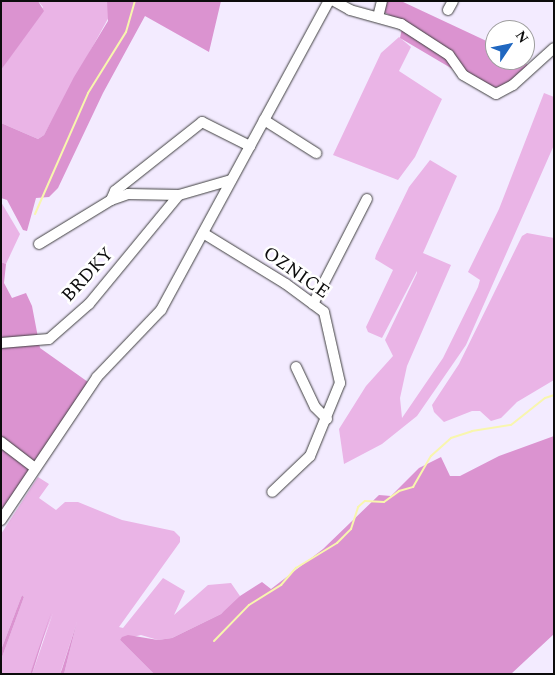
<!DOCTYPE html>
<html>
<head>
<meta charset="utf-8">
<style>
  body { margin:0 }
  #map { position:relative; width:555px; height:675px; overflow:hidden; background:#f3ebff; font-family:Spectral,serif }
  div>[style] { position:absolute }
  .green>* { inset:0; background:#eab4e6 }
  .forest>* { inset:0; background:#db93d0 }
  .stream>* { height:2px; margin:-1px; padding:0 1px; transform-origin:1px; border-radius:1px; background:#f8f6ae }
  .roads { filter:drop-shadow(0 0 1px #3f3f3f) drop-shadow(0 0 1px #3f3f3f) }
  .minor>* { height:10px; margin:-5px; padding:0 5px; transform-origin:5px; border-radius:5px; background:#fff }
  span { translate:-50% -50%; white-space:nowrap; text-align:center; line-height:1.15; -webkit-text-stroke:5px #fff; paint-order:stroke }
  .street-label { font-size:19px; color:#0c0c0c }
  .frame { position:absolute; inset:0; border:2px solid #0c0c0c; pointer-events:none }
  .north { position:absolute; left:485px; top:20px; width:50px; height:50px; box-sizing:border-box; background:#fff; border:1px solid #9e9e9e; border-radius:50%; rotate:56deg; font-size:14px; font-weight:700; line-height:20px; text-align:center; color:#0c0c0c }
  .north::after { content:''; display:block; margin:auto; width:18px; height:22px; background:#2067c0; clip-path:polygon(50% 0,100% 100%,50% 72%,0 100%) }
</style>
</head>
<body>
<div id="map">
  <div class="green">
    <i style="clip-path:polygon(38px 1px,107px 1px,110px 15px,44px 135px,38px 139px,1px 123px,1px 70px,43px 7px)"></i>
    <i style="clip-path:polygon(399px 37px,411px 47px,399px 71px,442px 99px,415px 157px,398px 180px,333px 155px,381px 53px)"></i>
    <i style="clip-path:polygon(544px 93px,554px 97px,554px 145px,466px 345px,417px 416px,382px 444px,344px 464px,339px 429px,366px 386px,393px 356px,385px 340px,417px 273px,417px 271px,382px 338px,368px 332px,366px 327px,393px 270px,375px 259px,376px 255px,409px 187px,430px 160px,457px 176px,423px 253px,451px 265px,407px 366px,400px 398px,402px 418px,443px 358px,478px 287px,480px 280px,468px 272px,499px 209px)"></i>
    <i style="clip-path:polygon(1px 202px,20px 234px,6px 264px,1px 262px)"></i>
    <i style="clip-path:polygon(527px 233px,554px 238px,554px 380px,517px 402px,501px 418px,491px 421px,480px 411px,472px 411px,444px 422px,434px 412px,432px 405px,459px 364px,522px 236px)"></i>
    <i style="clip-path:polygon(38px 477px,49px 484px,39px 498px,56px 510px,65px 502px,78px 502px,122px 520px,174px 531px,180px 537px,180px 542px,119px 627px,123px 628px,163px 578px,185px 591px,174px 615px,208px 585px,231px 583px,240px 596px,238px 601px,221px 614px,172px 638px,158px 640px,141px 635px,120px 640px,154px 674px,64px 674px,77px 622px,60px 674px,32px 674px,53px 613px,30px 674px,1px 674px,1px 660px,24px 597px,22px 595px,1px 650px,1px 534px)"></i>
  </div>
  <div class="forest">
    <i style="clip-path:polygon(1px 1px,38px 1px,44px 11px,1px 70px)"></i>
    <i style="clip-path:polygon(107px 1px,221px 1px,209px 52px,145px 16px,103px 93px,58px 188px,49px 197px,36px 198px,27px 231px,23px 230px,7px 200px,1px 198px,1px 123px,38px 139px,44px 135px,74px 77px,108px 21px)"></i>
    <i style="clip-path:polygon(386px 1px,401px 1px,495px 45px,495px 60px,522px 60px,529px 66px,504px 87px,483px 87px,400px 38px,403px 23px,384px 12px)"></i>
    <i style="clip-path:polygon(1px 262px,6px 264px,4px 283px,12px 298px,26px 293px,32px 306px,40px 348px,88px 382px,1px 513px)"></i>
    <i style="clip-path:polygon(554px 436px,554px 634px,511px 674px,154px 674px,120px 640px,122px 637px,128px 635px,158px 640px,172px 638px,221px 614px,240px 596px,262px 582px,271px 589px,323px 549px,379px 495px,391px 496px,419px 468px,441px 457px,450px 476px,460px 476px,499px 456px)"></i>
    <i style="clip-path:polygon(22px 595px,24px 597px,1px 660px,1px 650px)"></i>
    <i style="clip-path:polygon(51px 613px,32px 674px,30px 674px)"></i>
    <i style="clip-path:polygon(77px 622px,64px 674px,60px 674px,62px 669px)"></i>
  </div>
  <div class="stream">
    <i style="left:35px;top:214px;width:132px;rotate:-66.3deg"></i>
    <i style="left:88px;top:93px;width:72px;rotate:-58.1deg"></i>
    <i style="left:126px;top:32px;width:32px;rotate:-74deg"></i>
    <i style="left:214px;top:641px;width:50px;rotate:-45.8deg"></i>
    <i style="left:249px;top:605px;width:38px;rotate:-32deg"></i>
    <i style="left:281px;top:585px;width:23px;rotate:-49deg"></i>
    <i style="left:296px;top:568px;width:48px;rotate:-31.4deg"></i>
    <i style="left:337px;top:543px;width:20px;rotate:-45deg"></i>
    <i style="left:351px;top:529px;width:23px;rotate:-72deg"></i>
    <i style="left:358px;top:507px;width:9px;rotate:-41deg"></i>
    <i style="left:365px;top:501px;width:19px;rotate:3deg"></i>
    <i style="left:384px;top:502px;width:19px;rotate:-36deg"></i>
    <i style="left:399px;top:491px;width:15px;rotate:-16deg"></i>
    <i style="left:413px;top:487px;width:36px;rotate:-60deg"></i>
    <i style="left:431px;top:456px;width:27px;rotate:-42deg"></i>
    <i style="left:451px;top:438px;width:22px;rotate:-18deg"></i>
    <i style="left:472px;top:431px;width:39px;rotate:-9deg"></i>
    <i style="left:511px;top:425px;width:43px;rotate:-38.5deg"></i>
    <i style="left:545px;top:398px;width:9px;rotate:-18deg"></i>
  </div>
  <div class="roads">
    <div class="minor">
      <i style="left:334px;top:1px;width:18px;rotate:29deg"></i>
      <i style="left:350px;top:10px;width:53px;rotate:15.4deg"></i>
      <i style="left:401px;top:24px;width:57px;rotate:32.9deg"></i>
      <i style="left:449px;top:55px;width:24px;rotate:55deg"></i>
      <i style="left:463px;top:75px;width:38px;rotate:30deg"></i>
      <i style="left:496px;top:94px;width:19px;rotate:-28deg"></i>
      <i style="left:513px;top:85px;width:55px;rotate:-42.1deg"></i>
      <i style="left:448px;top:10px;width:10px;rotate:-61deg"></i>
      <i style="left:378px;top:17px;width:16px;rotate:-76deg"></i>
      <i style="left:264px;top:120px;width:62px;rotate:32.4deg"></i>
      <i style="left:111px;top:200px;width:10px;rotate:-66deg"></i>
      <i style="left:115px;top:191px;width:111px;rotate:-38.4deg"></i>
      <i style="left:202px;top:122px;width:54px;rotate:26.6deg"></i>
      <i style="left:203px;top:233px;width:97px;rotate:31.6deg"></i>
      <i style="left:286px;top:284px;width:47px;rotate:36.4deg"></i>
      <i style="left:324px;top:312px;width:73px;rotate:77.3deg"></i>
      <i style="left:340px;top:383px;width:79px;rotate:112.3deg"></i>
      <i style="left:310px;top:456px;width:52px;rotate:136.5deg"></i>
      <i style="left:39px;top:244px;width:84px;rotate:-31.4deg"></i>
      <i style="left:111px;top:200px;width:18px;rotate:-19deg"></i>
      <i style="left:128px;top:194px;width:51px;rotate:1.1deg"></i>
      <i style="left:179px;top:195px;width:54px;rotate:-16.1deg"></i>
      <i style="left:313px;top:304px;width:118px;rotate:-62.8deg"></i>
      <i style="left:1px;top:343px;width:48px;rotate:-4.8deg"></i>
      <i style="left:49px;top:339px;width:53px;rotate:-41.2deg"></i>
      <i style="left:89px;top:304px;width:141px;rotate:-50.5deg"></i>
      <i style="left:296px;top:367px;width:44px;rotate:64.6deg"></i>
      <i style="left:315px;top:407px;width:17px;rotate:45deg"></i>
      <i style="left:1px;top:442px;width:43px;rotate:37.4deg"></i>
      <i style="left:1px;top:520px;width:172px;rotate:-56.1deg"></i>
      <i style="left:97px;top:377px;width:93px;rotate:-46.3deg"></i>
      <i style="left:161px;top:310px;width:352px;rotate:-61.5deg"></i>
    </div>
  </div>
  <div class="street-label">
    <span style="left:296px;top:273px;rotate:35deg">OZNICE</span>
    <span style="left:88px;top:275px;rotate:-47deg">BRDKY</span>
  </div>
  <div class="frame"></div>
  <div class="north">N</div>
</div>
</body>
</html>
